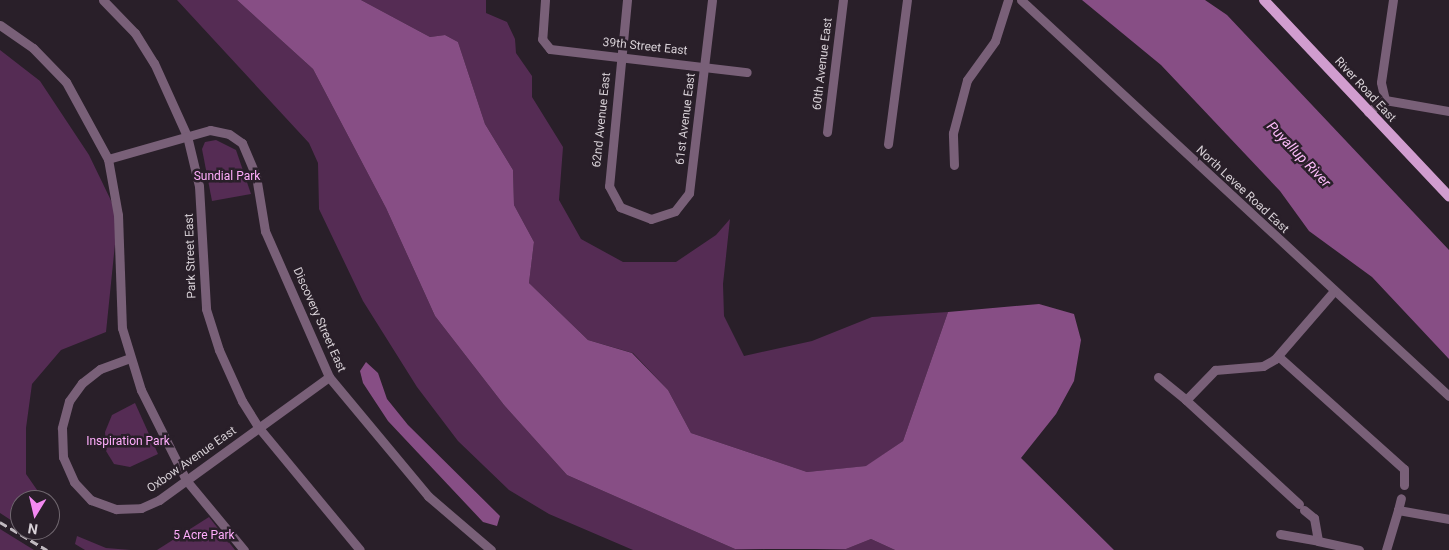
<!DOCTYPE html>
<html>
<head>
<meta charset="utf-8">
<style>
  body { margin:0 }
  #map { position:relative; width:1449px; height:550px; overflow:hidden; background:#291f29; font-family:Roboto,sans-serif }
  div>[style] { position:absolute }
  .green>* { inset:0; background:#552c54 }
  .water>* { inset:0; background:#874e85 }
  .minor>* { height:9px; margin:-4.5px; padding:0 4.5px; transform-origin:4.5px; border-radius:4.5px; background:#796078 }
  .major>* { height:10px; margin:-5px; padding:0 5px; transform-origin:5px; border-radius:5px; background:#d19dcf }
  .rail>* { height:2.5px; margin-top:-1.25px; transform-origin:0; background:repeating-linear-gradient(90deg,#c0b9bf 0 8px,transparent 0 12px) }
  span { translate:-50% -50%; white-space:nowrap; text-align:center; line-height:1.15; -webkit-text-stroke:5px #291f29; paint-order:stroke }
  .street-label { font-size:12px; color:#d7d0d6 }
  .park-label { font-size:12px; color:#ffadfc }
  .water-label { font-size:14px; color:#fdbcfa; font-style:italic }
  .north { position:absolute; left:10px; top:490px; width:50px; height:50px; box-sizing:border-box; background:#291f29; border:1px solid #6f666e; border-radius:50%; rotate:189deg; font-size:14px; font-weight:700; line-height:20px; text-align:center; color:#d7d0d6 }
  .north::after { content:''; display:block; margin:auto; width:18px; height:22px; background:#f389f1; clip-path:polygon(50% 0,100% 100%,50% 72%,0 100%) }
</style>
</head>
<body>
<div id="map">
  <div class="green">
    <i style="clip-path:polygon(177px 0,237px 0,313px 69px,386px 208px,435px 316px,504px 405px,567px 475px,735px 549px,766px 550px,633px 550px,549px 514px,509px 490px,458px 441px,417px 387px,363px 301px,319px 209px,318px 163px,309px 143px)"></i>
    <i style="clip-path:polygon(361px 0,486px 0,486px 13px,507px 22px,515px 39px,516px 53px,532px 76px,532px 97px,563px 147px,559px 200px,581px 239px,623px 262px,676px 262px,716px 235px,730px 219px,723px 284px,724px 316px,744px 356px,812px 341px,872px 317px,948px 312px,903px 441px,867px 466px,807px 472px,691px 433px,668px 390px,633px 353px,588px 340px,529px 283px,534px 242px,514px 205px,513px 170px,485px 124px,458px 42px,445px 35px,430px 37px)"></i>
    <i style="clip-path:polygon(0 50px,40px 81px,89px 155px,118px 215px,106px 332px,61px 350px,32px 384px,26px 428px,26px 474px,44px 500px,20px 500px,20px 526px,0 513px)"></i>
    <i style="clip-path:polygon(216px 140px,236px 150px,251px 194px,212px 201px,202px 149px,205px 142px)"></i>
    <i style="clip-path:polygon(135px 403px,158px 454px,130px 467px,114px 464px,106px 451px,105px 432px,112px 415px)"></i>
    <i style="clip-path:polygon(209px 517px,235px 550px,157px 550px)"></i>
    <i style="clip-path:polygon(0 529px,34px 550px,0 550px)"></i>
    <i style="clip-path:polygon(77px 536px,106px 548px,131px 550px,85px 550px,75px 544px)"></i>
    <i style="clip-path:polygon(871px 539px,895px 550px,814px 550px,846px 549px)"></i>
  </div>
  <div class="water">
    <i style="clip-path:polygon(237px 0,361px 0,430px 37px,445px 35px,458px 42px,485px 124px,513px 170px,514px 205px,534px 242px,529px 283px,588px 340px,632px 353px,668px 390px,691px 433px,807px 472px,866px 466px,903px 441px,948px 312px,1039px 304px,1074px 314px,1081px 340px,1074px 381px,1056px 414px,1021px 458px,1114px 550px,895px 550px,871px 539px,846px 549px,735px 549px,567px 475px,504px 405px,435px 316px,386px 208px,313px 69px)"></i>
    <i style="clip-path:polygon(1082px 0,1205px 0,1227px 15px,1449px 250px,1449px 359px,1372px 277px,1309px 231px,1280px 191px,1161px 65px)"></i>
    <i style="clip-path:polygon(366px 362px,378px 373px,387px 399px,408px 425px,500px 516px,497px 526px,483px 522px,388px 421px,363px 383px,360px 371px)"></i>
  </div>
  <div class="minor">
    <i style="left:103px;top:0;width:46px;rotate:45.9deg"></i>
    <i style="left:135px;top:33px;width:36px;rotate:58deg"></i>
    <i style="left:154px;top:63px;width:80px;rotate:65.7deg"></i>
    <i style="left:187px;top:136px;width:51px;rotate:76.5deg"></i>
    <i style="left:199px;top:186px;width:123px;rotate:86.7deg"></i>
    <i style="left:206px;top:309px;width:43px;rotate:72.4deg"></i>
    <i style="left:219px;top:350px;width:56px;rotate:65.7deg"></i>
    <i style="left:242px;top:401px;width:32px;rotate:58deg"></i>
    <i style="left:259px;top:428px;width:158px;rotate:50.4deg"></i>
    <i style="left:545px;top:0;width:39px;rotate:94deg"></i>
    <i style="left:542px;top:39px;width:13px;rotate:51deg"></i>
    <i style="left:550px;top:49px;width:198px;rotate:6.7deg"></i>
    <i style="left:627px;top:0;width:187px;rotate:95.5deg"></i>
    <i style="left:609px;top:186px;width:24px;rotate:62deg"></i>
    <i style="left:620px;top:207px;width:33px;rotate:21deg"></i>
    <i style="left:651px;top:219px;width:25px;rotate:-18deg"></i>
    <i style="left:675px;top:211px;width:23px;rotate:-52deg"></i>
    <i style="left:689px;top:193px;width:194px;rotate:-83.2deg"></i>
    <i style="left:1021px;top:0;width:583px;rotate:42.78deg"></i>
    <i style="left:0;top:25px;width:40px;rotate:34.9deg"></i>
    <i style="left:33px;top:48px;width:47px;rotate:45.9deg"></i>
    <i style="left:66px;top:82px;width:88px;rotate:61.4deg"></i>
    <i style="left:108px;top:159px;width:57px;rotate:79.9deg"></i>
    <i style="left:118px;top:215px;width:113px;rotate:88deg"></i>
    <i style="left:122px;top:328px;width:65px;rotate:73deg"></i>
    <i style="left:141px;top:390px;width:101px;rotate:63.4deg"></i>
    <i style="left:186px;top:480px;width:91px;rotate:50.4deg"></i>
    <i style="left:1385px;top:100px;width:18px;rotate:-103deg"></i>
    <i style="left:1381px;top:82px;width:83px;rotate:-81.7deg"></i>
    <i style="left:1368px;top:112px;width:21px;rotate:-35deg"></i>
    <i style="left:1385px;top:100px;width:65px;rotate:9.8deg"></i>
    <i style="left:827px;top:132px;width:133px;rotate:-83.1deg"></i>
    <i style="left:888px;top:144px;width:145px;rotate:-82.5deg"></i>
    <i style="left:108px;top:159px;width:106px;rotate:-15.9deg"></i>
    <i style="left:210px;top:130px;width:19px;rotate:12deg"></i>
    <i style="left:229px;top:134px;width:16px;rotate:35deg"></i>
    <i style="left:242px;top:143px;width:36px;rotate:67deg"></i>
    <i style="left:256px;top:176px;width:56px;rotate:80.7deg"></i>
    <i style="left:265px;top:231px;width:159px;rotate:66.3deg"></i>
    <i style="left:329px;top:377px;width:155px;rotate:50.2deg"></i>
    <i style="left:428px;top:496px;width:83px;rotate:40.6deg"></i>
    <i style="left:954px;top:165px;width:32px;rotate:-92deg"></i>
    <i style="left:953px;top:133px;width:55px;rotate:-75.2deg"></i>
    <i style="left:967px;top:80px;width:48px;rotate:-54.3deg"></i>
    <i style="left:995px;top:41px;width:43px;rotate:-72.4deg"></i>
    <i style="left:1278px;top:356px;width:169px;rotate:41.9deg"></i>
    <i style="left:1404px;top:469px;width:16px;rotate:90deg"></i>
    <i style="left:130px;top:358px;width:32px;rotate:160deg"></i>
    <i style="left:100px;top:369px;width:23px;rotate:142deg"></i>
    <i style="left:82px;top:383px;width:22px;rotate:126deg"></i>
    <i style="left:69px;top:401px;width:28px;rotate:105deg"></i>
    <i style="left:62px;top:428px;width:29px;rotate:88deg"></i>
    <i style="left:63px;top:457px;width:27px;rotate:66deg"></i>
    <i style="left:74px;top:482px;width:25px;rotate:47deg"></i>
    <i style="left:91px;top:500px;width:27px;rotate:20deg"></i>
    <i style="left:116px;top:509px;width:25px;rotate:-2deg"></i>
    <i style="left:141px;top:508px;width:20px;rotate:-24deg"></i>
    <i style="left:159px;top:500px;width:210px;rotate:-35.9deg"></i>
    <i style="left:1158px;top:377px;width:36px;rotate:39deg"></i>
    <i style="left:1299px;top:504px;width:154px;rotate:-137.4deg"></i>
    <i style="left:1186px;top:400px;width:42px;rotate:-46deg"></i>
    <i style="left:1215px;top:370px;width:48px;rotate:-4.8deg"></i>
    <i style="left:1263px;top:366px;width:14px;rotate:-30deg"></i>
    <i style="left:1275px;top:359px;width:90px;rotate:-49.1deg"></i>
    <i style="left:1304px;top:510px;width:13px;rotate:39deg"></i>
    <i style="left:1314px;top:518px;width:23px;rotate:80deg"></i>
    <i style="left:1318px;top:541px;width:42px;rotate:12.4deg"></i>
    <i style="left:1398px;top:510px;width:12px;rotate:-76deg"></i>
    <i style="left:1280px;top:534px;width:39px;rotate:10deg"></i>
    <i style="left:1386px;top:550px;width:42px;rotate:-73.3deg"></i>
    <i style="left:1398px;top:510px;width:52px;rotate:10deg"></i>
  </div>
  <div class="major">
    <i style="left:1264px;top:0;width:270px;rotate:46.7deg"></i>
  </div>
  <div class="rail">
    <i style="left:0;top:522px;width:55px;rotate:30.8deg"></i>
  </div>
  <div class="street-label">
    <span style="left:645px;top:47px;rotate:6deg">39th Street East</span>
    <span style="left:823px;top:64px;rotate:-83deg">60th Avenue East</span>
    <span style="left:1365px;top:90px;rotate:47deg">River Road East</span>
    <span style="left:686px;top:119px;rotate:-83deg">61st Avenue East</span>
    <span style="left:602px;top:120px;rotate:-84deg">62nd Avenue East</span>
    <span style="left:1242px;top:190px;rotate:43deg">North Levee Road East</span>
    <span style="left:191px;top:256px;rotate:-92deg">Park Street East</span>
    <span style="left:319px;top:320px;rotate:66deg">Discovery Street East</span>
    <span style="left:192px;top:460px;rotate:-35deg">Oxbow Avenue East</span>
  </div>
  <div class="park-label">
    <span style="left:227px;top:177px">Sundial Park</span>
    <span style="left:128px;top:442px">Inspiration Park</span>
    <span style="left:204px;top:536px">5 Acre Park</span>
  </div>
  <div class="water-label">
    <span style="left:1299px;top:154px;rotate:46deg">Puyallup River</span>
  </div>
  <div class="north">N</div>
</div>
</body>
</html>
